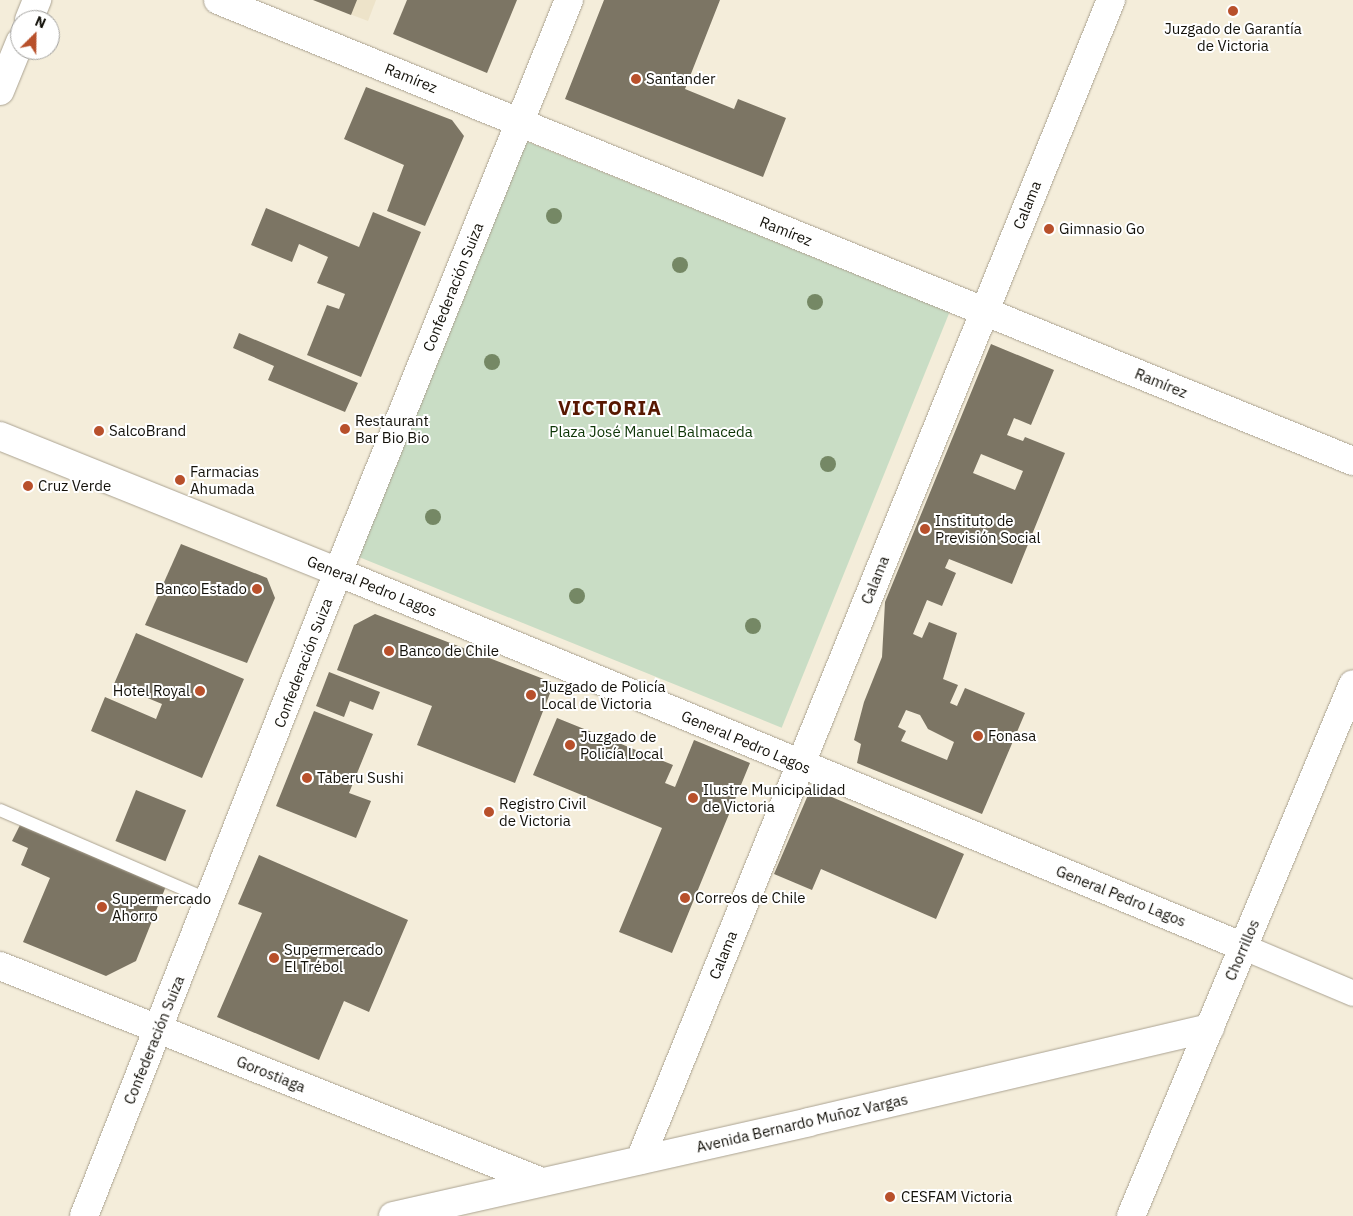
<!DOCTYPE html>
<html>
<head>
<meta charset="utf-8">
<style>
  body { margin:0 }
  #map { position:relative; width:1353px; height:1216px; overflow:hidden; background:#f4edda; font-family:"IBM Plex Sans",sans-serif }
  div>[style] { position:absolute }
  .built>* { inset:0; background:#ede3c9 }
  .green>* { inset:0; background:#c9ddc5; transform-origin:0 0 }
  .building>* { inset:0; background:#7c7564; transform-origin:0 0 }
  .roads { filter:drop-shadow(0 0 1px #aba392) drop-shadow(0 0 1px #aba392) }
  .lane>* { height:12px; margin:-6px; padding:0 6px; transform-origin:6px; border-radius:6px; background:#fff }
  .street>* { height:25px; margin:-12.5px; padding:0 12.5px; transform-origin:12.5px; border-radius:12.5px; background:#fff }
  .secondary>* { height:28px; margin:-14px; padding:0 14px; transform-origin:14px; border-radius:14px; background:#fff }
  .trees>* { width:16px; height:16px; margin:-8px; border-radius:50%; background:#758865 }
  .dots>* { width:14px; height:14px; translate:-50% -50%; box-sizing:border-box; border:2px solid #fff; border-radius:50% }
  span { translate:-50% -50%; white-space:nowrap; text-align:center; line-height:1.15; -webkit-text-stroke:4px #fff; paint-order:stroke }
  .poi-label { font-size:15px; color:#13110a }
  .left { translate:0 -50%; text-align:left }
  .right { translate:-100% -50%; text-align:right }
  .street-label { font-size:15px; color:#13110a }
  .park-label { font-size:15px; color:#0d3506 }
  .district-label { font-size:20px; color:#571700; font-weight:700; letter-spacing:1px }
  .north { position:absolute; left:10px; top:10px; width:50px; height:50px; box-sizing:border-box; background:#fff; border:1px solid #a1a09d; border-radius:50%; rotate:23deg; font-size:14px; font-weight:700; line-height:20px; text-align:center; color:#13110a }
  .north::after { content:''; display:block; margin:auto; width:18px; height:22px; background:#b8502b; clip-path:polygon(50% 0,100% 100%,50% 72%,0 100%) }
</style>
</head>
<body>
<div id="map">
  <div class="built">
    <i style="clip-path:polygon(313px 0,376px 0,368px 21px)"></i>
  </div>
  <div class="green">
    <i style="left:523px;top:140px;width:460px;height:448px;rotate:22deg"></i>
  </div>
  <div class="building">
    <i style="clip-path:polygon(313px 0,357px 0,351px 15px)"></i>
    <i style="clip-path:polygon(407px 0,517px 0,487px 73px,393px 34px)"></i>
    <i style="clip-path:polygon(604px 0,720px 0,685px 89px,734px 109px,738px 99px,786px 118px,763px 177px,565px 99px)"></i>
    <i style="clip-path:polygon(366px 87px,452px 120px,464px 136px,425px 226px,387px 211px,404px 165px,344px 139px)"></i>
    <i style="clip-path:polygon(266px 208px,359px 247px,373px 212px,421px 232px,361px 377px,307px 355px,327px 305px,339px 309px,345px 294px,317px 283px,328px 257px,299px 244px,292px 262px,251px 245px)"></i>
    <i style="clip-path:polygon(239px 333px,358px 383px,345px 412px,268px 380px,274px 366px,233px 348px)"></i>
    <i style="clip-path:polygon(evenodd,991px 344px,1054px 370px,1031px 425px,1014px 418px,1007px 435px,1023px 441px,1025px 437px,1065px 453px,1012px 584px,949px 559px,945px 568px,956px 573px,942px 606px,927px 600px,913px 634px,922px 638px,929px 622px,957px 633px,943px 679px,958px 685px,950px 703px,957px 706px,965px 688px,1025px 713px,982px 814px,857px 763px,861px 744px,854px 740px,864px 702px,882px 657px,885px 602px,991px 344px,981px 454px,1023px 471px,1015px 490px,973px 473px,981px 454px,991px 344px,906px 710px,920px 715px,928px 729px,954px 742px,947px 760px,901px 741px,906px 731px,898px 727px,906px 710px)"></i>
    <i style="clip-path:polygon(181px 544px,267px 578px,275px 598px,247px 663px,145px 625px)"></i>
    <i style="clip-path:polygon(375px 614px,554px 683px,515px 783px,417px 745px,432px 706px,337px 670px,354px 625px)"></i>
    <i style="clip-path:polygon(136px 633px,244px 679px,202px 778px,91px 731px,105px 697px,156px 719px,162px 704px,114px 684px)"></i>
    <i style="clip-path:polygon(329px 672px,380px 692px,373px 710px,350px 701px,344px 717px,316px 706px)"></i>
    <i style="clip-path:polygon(314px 711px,373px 734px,349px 793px,371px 801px,356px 838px,276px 806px)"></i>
    <i style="clip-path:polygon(557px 718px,673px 765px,665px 783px,675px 787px,694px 740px,750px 763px,672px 953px,619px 932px,662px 828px,533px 775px)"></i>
    <i style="clip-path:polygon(811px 788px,964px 854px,936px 919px,821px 869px,812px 890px,774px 874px)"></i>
    <i style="left:136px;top:790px;width:54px;height:55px;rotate:22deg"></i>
    <i style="clip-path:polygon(21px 823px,166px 886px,136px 961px,106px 976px,23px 942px,50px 878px,21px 865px,28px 848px,12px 841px)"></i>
    <i style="clip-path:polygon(259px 855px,408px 920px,369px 1012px,344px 1001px,319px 1060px,217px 1017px,262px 913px,238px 904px)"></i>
  </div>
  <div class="roads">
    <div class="lane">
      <i style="left:0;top:810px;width:228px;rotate:23.3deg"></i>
    </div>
    <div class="street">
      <i style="left:1244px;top:947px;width:118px;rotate:22.9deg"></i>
    </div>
    <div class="secondary">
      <i style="left:218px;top:0;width:1225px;rotate:22.11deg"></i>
      <i style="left:29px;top:20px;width:22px;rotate:-68deg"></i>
      <i style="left:0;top:91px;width:53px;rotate:-67.8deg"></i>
      <i style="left:0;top:436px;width:364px;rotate:21.9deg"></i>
      <i style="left:338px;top:572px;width:981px;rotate:22.49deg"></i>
      <i style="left:0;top:966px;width:583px;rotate:21.73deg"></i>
      <i style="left:640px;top:1160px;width:1252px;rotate:-67.9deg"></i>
      <i style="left:84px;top:1216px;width:692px;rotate:-68.48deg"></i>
      <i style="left:338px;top:572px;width:617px;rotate:-68.01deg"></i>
      <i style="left:393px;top:1216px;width:426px;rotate:-12.7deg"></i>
      <i style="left:809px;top:1122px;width:412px;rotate:-13.2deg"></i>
      <i style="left:1131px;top:1216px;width:576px;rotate:-67.35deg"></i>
    </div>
  </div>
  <div class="trees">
    <i style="left:554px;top:216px"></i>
    <i style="left:680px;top:265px"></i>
    <i style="left:815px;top:302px"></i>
    <i style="left:492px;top:362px"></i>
    <i style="left:828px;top:464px"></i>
    <i style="left:433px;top:517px"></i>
    <i style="left:577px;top:596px"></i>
    <i style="left:753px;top:626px"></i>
  </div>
  <div class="dots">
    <i style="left:1233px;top:11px;background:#b8502b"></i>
    <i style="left:636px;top:79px;background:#b8502b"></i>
    <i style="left:1049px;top:229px;background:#b8502b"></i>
    <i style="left:345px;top:429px;background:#b8502b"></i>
    <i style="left:99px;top:431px;background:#b8502b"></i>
    <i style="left:180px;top:480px;background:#b8502b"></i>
    <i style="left:28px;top:486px;background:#b8502b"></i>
    <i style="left:925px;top:529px;background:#b8502b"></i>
    <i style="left:257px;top:589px;background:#b8502b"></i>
    <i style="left:389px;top:651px;background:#b8502b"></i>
    <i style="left:200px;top:691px;background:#b8502b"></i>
    <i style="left:531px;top:695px;background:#b8502b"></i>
    <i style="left:978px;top:736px;background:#b8502b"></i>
    <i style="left:570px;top:745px;background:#b8502b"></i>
    <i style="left:307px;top:778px;background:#b8502b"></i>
    <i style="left:693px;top:798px;background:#b8502b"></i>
    <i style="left:489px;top:812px;background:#b8502b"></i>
    <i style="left:685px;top:898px;background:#b8502b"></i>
    <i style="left:102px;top:907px;background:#b8502b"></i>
    <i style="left:274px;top:958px;background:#b8502b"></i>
    <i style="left:890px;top:1197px;background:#b8502b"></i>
  </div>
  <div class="poi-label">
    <span style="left:1233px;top:37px">Juzgado de Garantía<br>de Victoria</span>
    <span class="left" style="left:646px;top:79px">Santander</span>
    <span class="left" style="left:1059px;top:229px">Gimnasio Go</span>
    <span class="left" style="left:355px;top:429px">Restaurant<br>Bar Bio Bio</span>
    <span class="left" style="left:109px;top:431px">SalcoBrand</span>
    <span class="left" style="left:190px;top:480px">Farmacias<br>Ahumada</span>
    <span class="left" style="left:38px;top:486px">Cruz Verde</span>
    <span class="left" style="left:935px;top:529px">Instituto de<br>Previsión Social</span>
    <span class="right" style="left:247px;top:589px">Banco Estado</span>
    <span class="left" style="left:399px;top:651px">Banco de Chile</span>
    <span class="left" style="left:541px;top:695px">Juzgado de Policía<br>Local de Victoria</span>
    <span class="right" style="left:190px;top:691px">Hotel Royal</span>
    <span class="left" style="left:580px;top:745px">Juzgado de<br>Policía Local</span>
    <span class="left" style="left:988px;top:736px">Fonasa</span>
    <span class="left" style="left:317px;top:778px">Taberu Sushi</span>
    <span class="left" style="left:703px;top:798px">Ilustre Municipalidad<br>de Victoria</span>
    <span class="left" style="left:499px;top:812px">Registro Civil<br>de Victoria</span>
    <span class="left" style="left:112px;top:907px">Supermercado<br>Ahorro</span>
    <span class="left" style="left:695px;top:898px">Correos de Chile</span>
    <span class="left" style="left:284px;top:958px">Supermercado<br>El Trébol</span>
    <span class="left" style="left:901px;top:1197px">CESFAM Victoria</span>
  </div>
  <div class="street-label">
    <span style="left:411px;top:78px;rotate:22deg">Ramírez</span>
    <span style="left:1027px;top:205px;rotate:-68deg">Calama</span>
    <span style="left:786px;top:231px;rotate:22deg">Ramírez</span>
    <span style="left:453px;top:287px;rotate:-68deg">Confederación Suiza</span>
    <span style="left:1161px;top:383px;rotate:22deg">Ramírez</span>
    <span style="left:875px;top:580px;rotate:-68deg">Calama</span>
    <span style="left:372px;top:586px;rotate:22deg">General Pedro Lagos</span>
    <span style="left:303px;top:663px;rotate:-69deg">Confederación Suiza</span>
    <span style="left:746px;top:742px;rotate:23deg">General Pedro Lagos</span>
    <span style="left:1121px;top:896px;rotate:22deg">General Pedro Lagos</span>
    <span style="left:1242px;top:950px;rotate:-67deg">Chorrillos</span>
    <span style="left:723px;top:955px;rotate:-68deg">Calama</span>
    <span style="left:154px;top:1040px;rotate:-68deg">Confederación Suiza</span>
    <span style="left:271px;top:1074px;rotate:22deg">Gorostiaga</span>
    <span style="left:802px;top:1123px;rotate:-13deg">Avenida Bernardo Muñoz Vargas</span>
  </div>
  <div class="park-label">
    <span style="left:651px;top:432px">Plaza José Manuel Balmaceda</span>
  </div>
  <div class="district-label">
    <span style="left:610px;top:407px">VICTORIA</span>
  </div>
  <div class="north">N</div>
</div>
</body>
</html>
